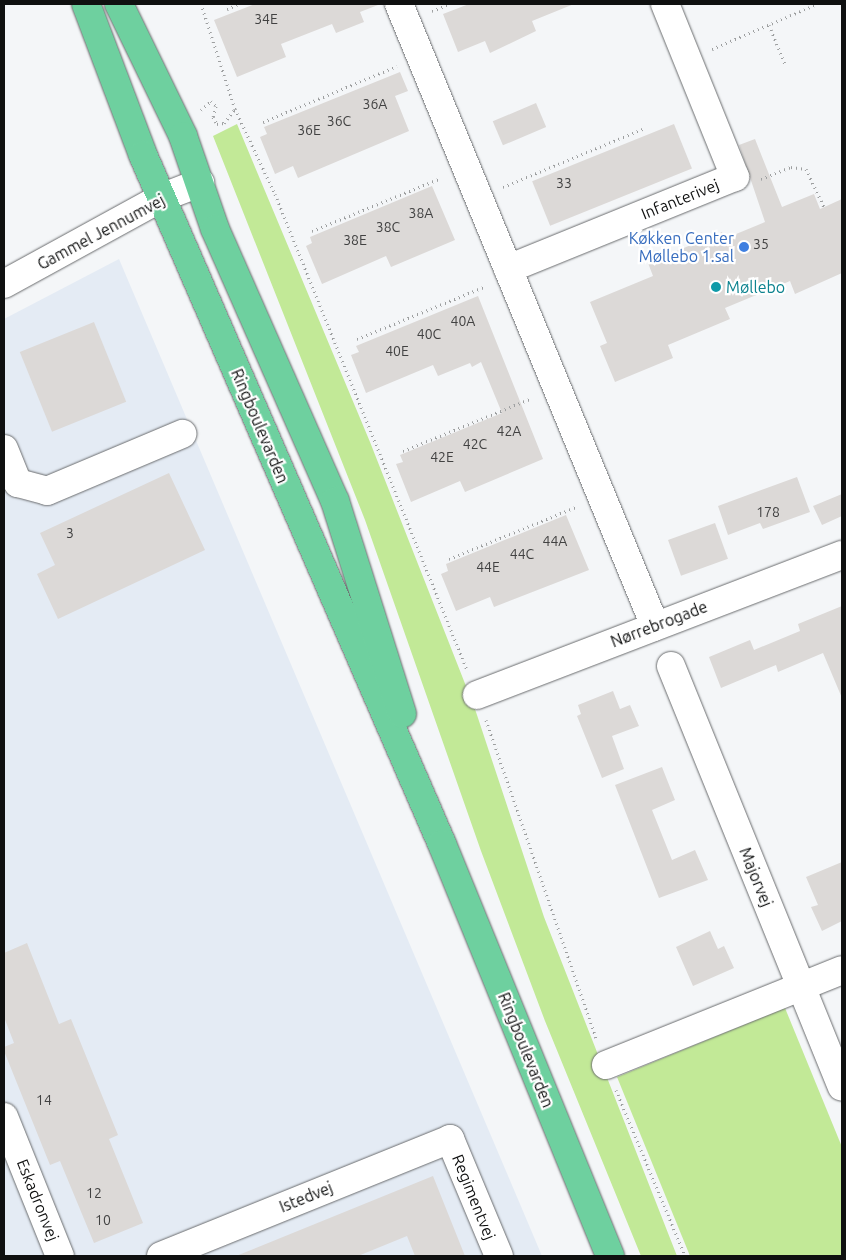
<!DOCTYPE html>
<html>
<head>
<meta charset="utf-8">
<style>
  body { margin:0 }
  #map { position:relative; width:846px; height:1260px; overflow:hidden; background:#f4f6f8; font-family:Ubuntu,sans-serif }
  div>[style] { position:absolute }
  .built>* { inset:0; background:#e4ebf4 }
  .green>* { inset:0; background:#c2e997 }
  .building>* { inset:0; background:#dcd9d7; transform-origin:0 0 }
  .path>* { height:3px; margin-top:-1.5px; transform-origin:0; background:repeating-linear-gradient(90deg,#9d9fa0 0 1px,transparent 0 5px) }
  .roads { filter:drop-shadow(0 0 1px #6a6c6e) drop-shadow(0 0 1px #6a6c6e) }
  .minor>* { height:28px; margin:-14px; padding:0 14px; transform-origin:14px; border-radius:14px; background:#fff }
  .major>* { height:28px; margin:-14px; padding:0 14px; transform-origin:14px; border-radius:14px; background:#6ed09f }
  .dots>* { width:14px; height:14px; translate:-50% -50%; box-sizing:border-box; border:2px solid #fff; border-radius:50% }
  span { translate:-50% -50%; white-space:nowrap; text-align:center; line-height:1.15; -webkit-text-stroke:4.5px #fff; paint-order:stroke }
  .number-label { font-size:14px; color:#424242 }
  .number-label span { -webkit-text-stroke-width:0 }
  .street-label { font-size:16px; color:#0f1010 }
  .shop-label { font-size:16px; color:#366cbe }
  .right { translate:-100% -50%; text-align:right }
  .culture-label { font-size:16px; color:#0d838f }
  .left { translate:0 -50%; text-align:left }
  .frame { position:absolute; inset:0; border:5px solid #0f1010; pointer-events:none }
</style>
</head>
<body>
<div id="map">
  <div class="built">
    <i style="clip-path:polygon(119px 259px,542px 1256px,4px 1256px,4px 319px)"></i>
  </div>
  <div class="green">
    <i style="clip-path:polygon(237px 124px,370px 442px,475px 709px,544px 917px,677px 1256px,641px 1256px,545px 1021px,481px 851px,365px 520px,213px 136px)"></i>
    <i style="clip-path:polygon(785px 1008px,842px 1147px,842px 1256px,690px 1256px,617px 1077px)"></i>
  </div>
  <div class="building">
    <i style="clip-path:polygon(255px 4px,378px 4px,378px 5px,360px 12px,364px 22px,336px 33px,332px 24px,281px 44px,286px 57px,237px 77px,214px 20px)"></i>
    <i style="clip-path:polygon(469px 4px,574px 4px,532px 21px,536px 31px,490px 53px,485px 41px,458px 52px,443px 14px)"></i>
    <i style="clip-path:polygon(400px 72px,408px 91px,395px 96px,409px 131px,298px 178px,293px 166px,275px 174px,260px 137px,267px 134px,264px 127px)"></i>
    <i style="left:536px;top:103px;width:26px;height:47px;rotate:67deg"></i>
    <i style="left:674px;top:124px;width:48px;height:153px;rotate:68deg"></i>
    <i style="clip-path:polygon(755px 139px,782px 207px,814px 194px,820px 209px,842px 199px,842px 273px,795px 294px,790px 281px,725px 308px,730px 319px,668px 345px,673px 358px,615px 382px,600px 346px,607px 343px,590px 302px,653px 276px,648px 263px,722px 232px,724px 239px,765px 222px,739px 145px)"></i>
    <i style="clip-path:polygon(432px 186px,455px 240px,391px 267px,386px 256px,322px 284px,306px 246px,312px 243px,310px 237px)"></i>
    <i style="clip-path:polygon(478px 296px,543px 459px,465px 492px,460px 481px,411px 502px,396px 464px,403px 462px,400px 455px,502px 413px,481px 362px,472px 367px,470px 363px,438px 376px,433px 365px,366px 393px,351px 355px,359px 352px,356px 346px)"></i>
    <i style="left:94px;top:322px;width:86px;height:80px;rotate:68deg"></i>
    <i style="clip-path:polygon(169px 473px,205px 550px,58px 619px,37px 574px,55px 565px,40px 533px)"></i>
    <i style="clip-path:polygon(797px 477px,810px 512px,763px 529px,760px 523px,728px 535px,718px 506px)"></i>
    <i style="clip-path:polygon(842px 494px,842px 516px,822px 525px,813px 506px)"></i>
    <i style="clip-path:polygon(566px 515px,589px 570px,494px 607px,490px 597px,456px 611px,441px 574px,448px 571px,446px 564px)"></i>
    <i style="left:715px;top:523px;width:38px;height:50px;rotate:70deg"></i>
    <i style="clip-path:polygon(842px 606px,842px 698px,823px 653px,778px 672px,776px 665px,721px 688px,709px 657px,750px 640px,754px 650px,800px 631px,798px 624px)"></i>
    <i style="clip-path:polygon(613px 691px,620px 709px,630px 705px,639px 726px,612px 736px,624px 769px,602px 778px,577px 716px,581px 714px,578px 705px)"></i>
    <i style="clip-path:polygon(662px 767px,675px 800px,652px 810px,672px 860px,695px 850px,708px 880px,659px 898px,615px 785px)"></i>
    <i style="clip-path:polygon(842px 862px,842px 921px,822px 931px,811px 907px,818px 905px,806px 877px)"></i>
    <i style="clip-path:polygon(710px 931px,718px 949px,724px 946px,734px 968px,693px 986px,676px 947px)"></i>
    <i style="clip-path:polygon(27px 943px,59px 1024px,71px 1019px,118px 1135px,109px 1139px,143px 1223px,94px 1243px,60px 1161px,50px 1165px,4px 1051px,4px 1047px,14px 1043px,4px 1017px,4px 953px)"></i>
    <i style="clip-path:polygon(433px 1176px,465px 1256px,415px 1256px,407px 1236px,358px 1256px,236px 1256px)"></i>
  </div>
  <div class="path">
    <i style="left:227px;top:9px;width:13px;rotate:-23deg"></i>
    <i style="left:432px;top:11px;width:18px;rotate:-22deg"></i>
    <i style="left:769px;top:25px;width:42px;rotate:67.7deg"></i>
    <i style="left:712px;top:49px;width:114px;rotate:-23.2deg"></i>
    <i style="left:235px;top:109px;width:94px;rotate:64.8deg"></i>
    <i style="left:275px;top:194px;width:513px;rotate:68.03deg"></i>
    <i style="left:201px;top:110px;width:13px;rotate:-42deg"></i>
    <i style="left:211px;top:101px;width:7px;rotate:45deg"></i>
    <i style="left:216px;top:106px;width:11px;rotate:105deg"></i>
    <i style="left:213px;top:117px;width:8px;rotate:60deg"></i>
    <i style="left:217px;top:124px;width:7px;rotate:-8deg"></i>
    <i style="left:224px;top:123px;width:18px;rotate:-52deg"></i>
    <i style="left:235px;top:109px;width:110px;rotate:-107.9deg"></i>
    <i style="left:263px;top:122px;width:145px;rotate:-22.7deg"></i>
    <i style="left:761px;top:179px;width:32px;rotate:-22deg"></i>
    <i style="left:791px;top:167px;width:15px;rotate:8deg"></i>
    <i style="left:806px;top:169px;width:44px;rotate:64.6deg"></i>
    <i style="left:503px;top:187px;width:154px;rotate:-22.6deg"></i>
    <i style="left:312px;top:231px;width:139px;rotate:-22.3deg"></i>
    <i style="left:357px;top:339px;width:139px;rotate:-22.3deg"></i>
    <i style="left:403px;top:451px;width:139px;rotate:-22.3deg"></i>
    <i style="left:449px;top:559px;width:139px;rotate:-22.3deg"></i>
    <i style="left:486px;top:720px;width:339px;rotate:70.9deg"></i>
    <i style="left:616px;top:1090px;width:180px;rotate:67.4deg"></i>
  </div>
  <div class="roads">
    <div class="minor">
      <i style="left:399px;top:4px;width:673px;rotate:67.63deg"></i>
      <i style="left:508px;top:269px;width:245px;rotate:-22.1deg"></i>
      <i style="left:735px;top:177px;width:187px;rotate:-112deg"></i>
      <i style="left:4px;top:284px;width:181px;rotate:-28.7deg"></i>
      <i style="left:163px;top:197px;width:40px;rotate:-21deg"></i>
      <i style="left:4px;top:449px;width:37px;rotate:68deg"></i>
      <i style="left:18px;top:483px;width:30px;rotate:15deg"></i>
      <i style="left:47px;top:491px;width:147px;rotate:-22.9deg"></i>
      <i style="left:671px;top:666px;width:454px;rotate:67.9deg"></i>
      <i style="left:477px;top:695px;width:391px;rotate:-21deg"></i>
      <i style="left:606px;top:1065px;width:254px;rotate:-21.9deg"></i>
      <i style="left:4px;top:1117px;width:150px;rotate:68.1deg"></i>
      <i style="left:161px;top:1256px;width:312px;rotate:-22deg"></i>
      <i style="left:450px;top:1139px;width:127px;rotate:67.3deg"></i>
    </div>
    <div class="major">
      <i style="left:86px;top:4px;width:161px;rotate:69.3deg"></i>
      <i style="left:143px;top:155px;width:751px;rotate:66.54deg"></i>
      <i style="left:442px;top:844px;width:445px;rotate:67.8deg"></i>
      <i style="left:119px;top:4px;width:147px;rotate:64.1deg"></i>
      <i style="left:183px;top:136px;width:98px;rotate:71deg"></i>
      <i style="left:215px;top:229px;width:297px;rotate:66.2deg"></i>
      <i style="left:335px;top:501px;width:223px;rotate:72.5deg"></i>
    </div>
  </div>
  <div class="dots">
    <i style="left:744px;top:247px;background:#3f7fe0"></i>
    <i style="left:716px;top:287px;background:#0f9aa8"></i>
  </div>
  <div class="number-label">
    <span style="left:266px;top:19px">34E</span>
    <span style="left:375px;top:104px">36A</span>
    <span style="left:339px;top:121px">36C</span>
    <span style="left:309px;top:130px">36E</span>
    <span style="left:564px;top:183px">33</span>
    <span style="left:421px;top:213px">38A</span>
    <span style="left:388px;top:227px">38C</span>
    <span style="left:355px;top:240px">38E</span>
    <span style="left:761px;top:244px">35</span>
    <span style="left:463px;top:321px">40A</span>
    <span style="left:429px;top:334px">40C</span>
    <span style="left:397px;top:351px">40E</span>
    <span style="left:509px;top:431px">42A</span>
    <span style="left:475px;top:444px">42C</span>
    <span style="left:442px;top:457px">42E</span>
    <span style="left:768px;top:512px">178</span>
    <span style="left:70px;top:533px">3</span>
    <span style="left:555px;top:541px">44A</span>
    <span style="left:522px;top:554px">44C</span>
    <span style="left:488px;top:567px">44E</span>
    <span style="left:44px;top:1100px">14</span>
    <span style="left:94px;top:1193px">12</span>
    <span style="left:103px;top:1220px">10</span>
  </div>
  <div class="street-label">
    <span style="left:680px;top:199px;rotate:-22deg">Infanterivej</span>
    <span style="left:101px;top:232px;rotate:-28deg">Gammel Jennumvej</span>
    <span style="left:260px;top:426px;rotate:67deg">Ringboulevarden</span>
    <span style="left:659px;top:624px;rotate:-21deg">Nørrebrogade</span>
    <span style="left:756px;top:877px;rotate:68deg">Majorvej</span>
    <span style="left:526px;top:1050px;rotate:68deg">Ringboulevarden</span>
    <span style="left:306px;top:1197px;rotate:-22deg">Istedvej</span>
    <span style="left:474px;top:1197px;rotate:68deg">Regimentvej</span>
    <span style="left:38px;top:1200px;rotate:68deg">Eskadronvej</span>
  </div>
  <div class="shop-label">
    <span class="right" style="left:734px;top:247px">Køkken Center<br>Møllebo 1.sal</span>
  </div>
  <div class="culture-label">
    <span class="left" style="left:726px;top:287px">Møllebo</span>
  </div>
  <div class="frame"></div>
</div>
</body>
</html>
